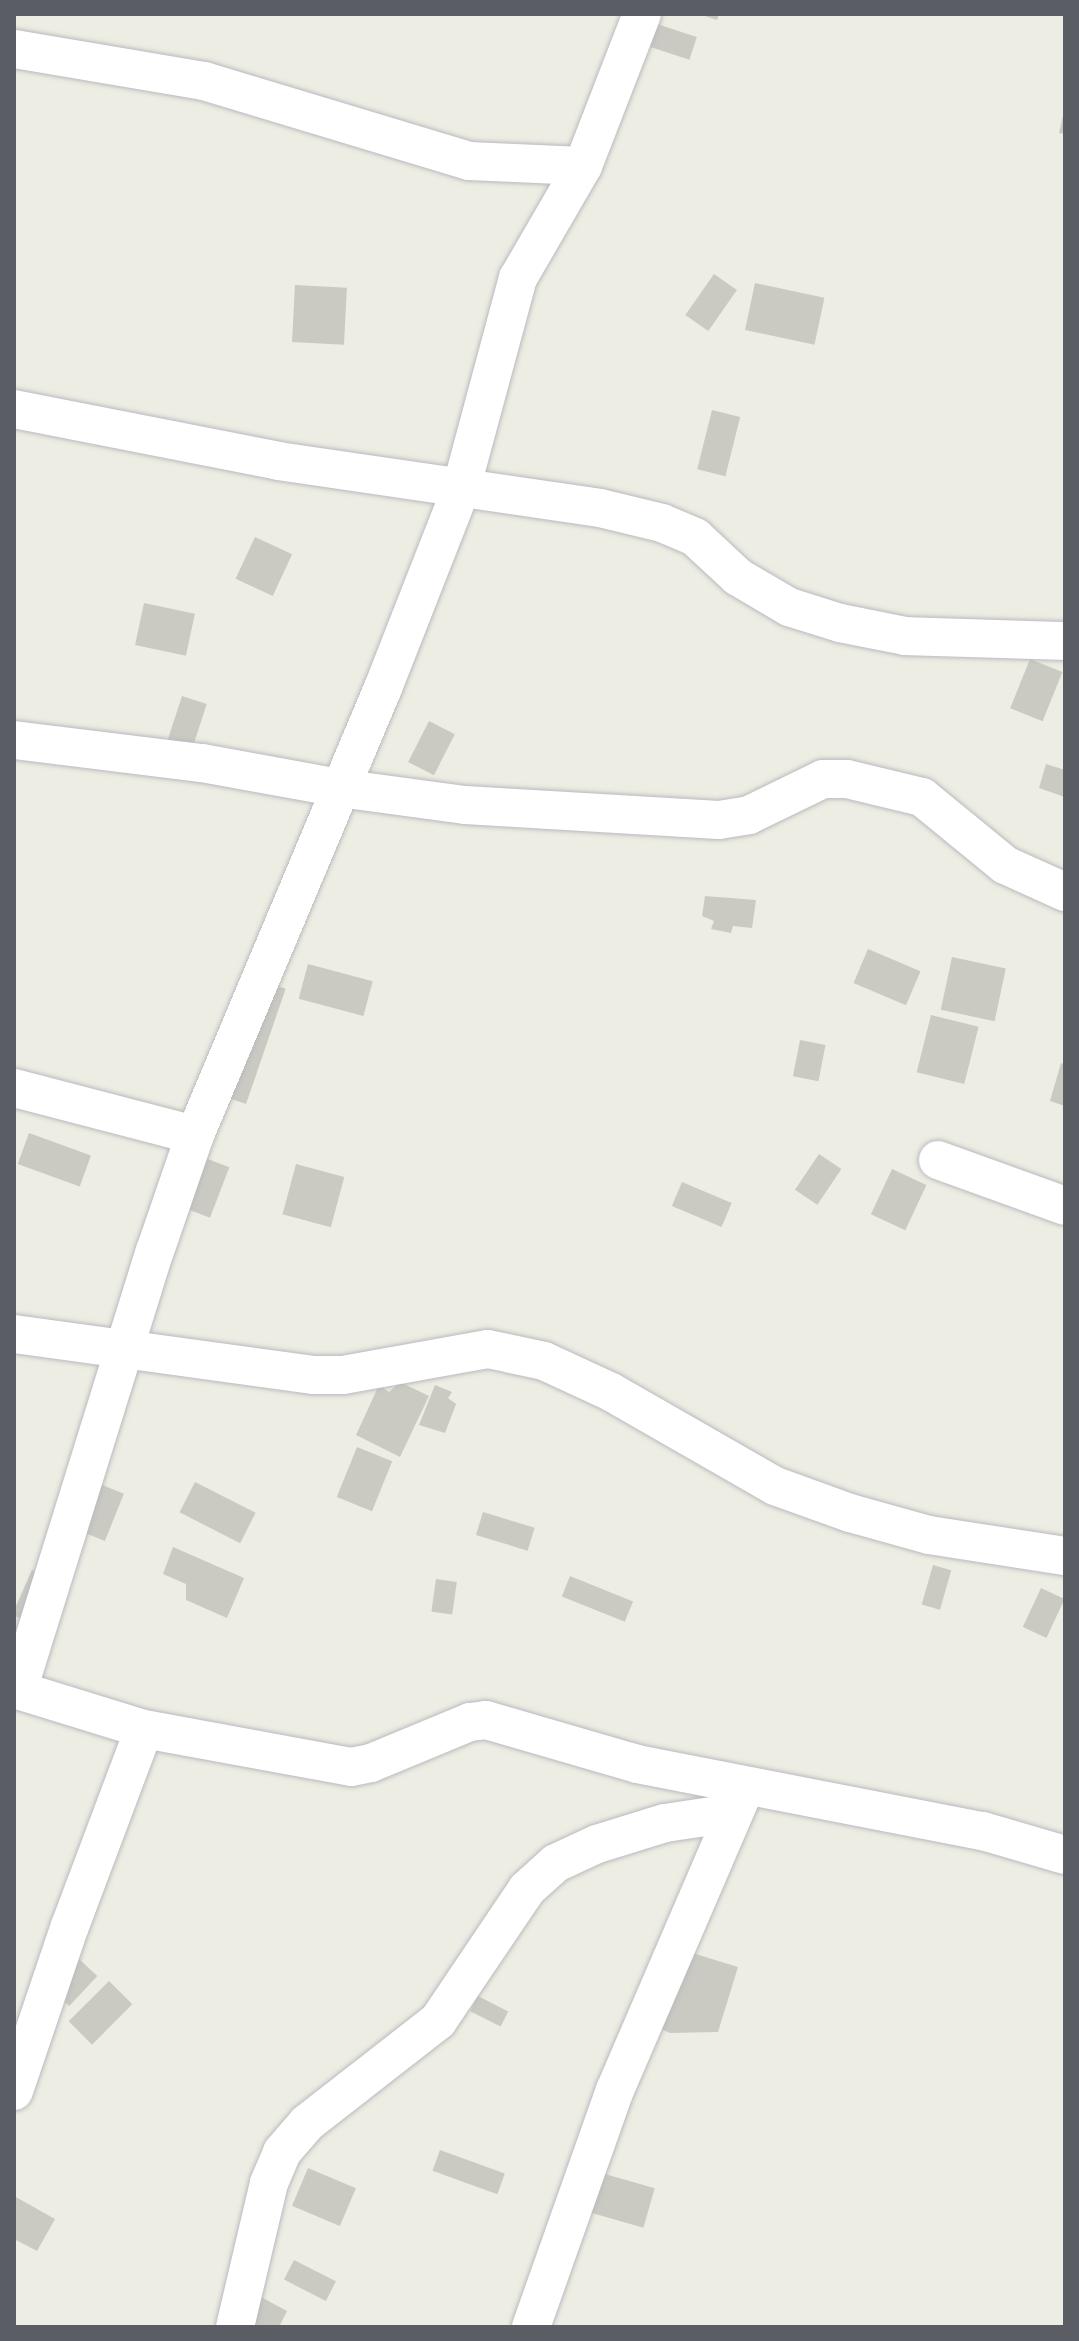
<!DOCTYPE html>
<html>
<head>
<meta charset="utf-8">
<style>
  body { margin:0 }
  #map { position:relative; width:1079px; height:2341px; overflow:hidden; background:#eeede3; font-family:Lato,sans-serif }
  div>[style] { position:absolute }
  .building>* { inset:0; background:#cacac2; transform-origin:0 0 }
  .roads { filter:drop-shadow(0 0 2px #b8babf) drop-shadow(0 0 2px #b8babf) }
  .minor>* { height:38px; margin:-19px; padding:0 19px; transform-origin:19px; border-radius:19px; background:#fff }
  span { translate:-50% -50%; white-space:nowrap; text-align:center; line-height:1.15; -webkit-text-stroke:7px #fff; paint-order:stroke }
  .frame { position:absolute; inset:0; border:16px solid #5b5d64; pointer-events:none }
</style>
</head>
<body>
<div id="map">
  <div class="building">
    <i style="clip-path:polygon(699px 14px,719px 14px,717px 20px)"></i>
    <i style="left:654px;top:23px;width:45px;height:24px;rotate:18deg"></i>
    <i style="clip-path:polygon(1064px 112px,1065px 112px,1065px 134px,1059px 133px)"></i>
    <i style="left:714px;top:274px;width:28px;height:50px;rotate:35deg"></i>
    <i style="left:755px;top:283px;width:71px;height:48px;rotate:12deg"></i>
    <i style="left:295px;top:285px;width:52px;height:57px;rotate:3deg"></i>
    <i style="left:712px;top:410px;width:29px;height:61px;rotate:14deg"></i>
    <i style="left:255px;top:537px;width:41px;height:46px;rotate:25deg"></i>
    <i style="left:144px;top:603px;width:52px;height:43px;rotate:12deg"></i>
    <i style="left:1030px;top:659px;width:35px;height:53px;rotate:22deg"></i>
    <i style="left:182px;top:696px;width:26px;height:49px;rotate:18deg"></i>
    <i style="left:429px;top:721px;width:29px;height:46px;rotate:27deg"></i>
    <i style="clip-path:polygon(1046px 764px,1065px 770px,1065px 797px,1039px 788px)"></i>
    <i style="clip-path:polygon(705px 896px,756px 900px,752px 928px,733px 926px,731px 933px,711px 929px,714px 921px,702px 916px)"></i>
    <i style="left:868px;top:949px;width:57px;height:37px;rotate:23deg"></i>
    <i style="left:952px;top:957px;width:55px;height:54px;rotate:12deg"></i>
    <i style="left:308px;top:964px;width:67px;height:36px;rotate:15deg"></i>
    <i style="left:246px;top:975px;width:42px;height:122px;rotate:19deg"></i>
    <i style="left:931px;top:1015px;width:49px;height:59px;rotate:14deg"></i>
    <i style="left:800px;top:1040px;width:26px;height:37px;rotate:11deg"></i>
    <i style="clip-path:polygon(1061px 1063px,1065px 1065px,1065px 1106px,1050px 1101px)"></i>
    <i style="left:29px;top:1133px;width:66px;height:33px;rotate:20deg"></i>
    <i style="left:192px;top:1153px;width:40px;height:54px;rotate:21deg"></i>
    <i style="left:819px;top:1154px;width:27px;height:43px;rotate:34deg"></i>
    <i style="left:296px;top:1164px;width:50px;height:52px;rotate:15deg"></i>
    <i style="left:892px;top:1169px;width:38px;height:50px;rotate:25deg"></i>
    <i style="left:682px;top:1182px;width:54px;height:26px;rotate:23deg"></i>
    <i style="clip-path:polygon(400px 1382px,429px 1396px,400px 1457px,356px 1435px,379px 1385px,389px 1392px)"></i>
    <i style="clip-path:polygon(435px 1385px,452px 1392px,448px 1398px,456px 1404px,445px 1433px,419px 1425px)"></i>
    <i style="left:357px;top:1447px;width:38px;height:54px;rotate:22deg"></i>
    <i style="left:85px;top:1478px;width:42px;height:51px;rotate:22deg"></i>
    <i style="left:195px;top:1482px;width:68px;height:34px;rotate:27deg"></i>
    <i style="left:483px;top:1512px;width:54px;height:24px;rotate:17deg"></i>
    <i style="clip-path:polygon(173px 1547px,244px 1578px,227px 1618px,186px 1600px,186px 1584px,163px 1574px)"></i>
    <i style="left:933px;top:1565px;width:19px;height:41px;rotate:16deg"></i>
    <i style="left:32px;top:1570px;width:27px;height:49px;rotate:24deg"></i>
    <i style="left:570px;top:1576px;width:68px;height:22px;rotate:22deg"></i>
    <i style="left:436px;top:1579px;width:21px;height:33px;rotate:8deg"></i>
    <i style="left:1041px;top:1588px;width:26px;height:43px;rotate:25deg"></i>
    <i style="clip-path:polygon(663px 1944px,738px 1967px,718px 2032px,670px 2033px,640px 2020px)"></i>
    <i style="left:79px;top:1959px;width:25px;height:41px;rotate:43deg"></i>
    <i style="left:109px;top:1981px;width:33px;height:57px;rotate:45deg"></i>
    <i style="left:478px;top:1996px;width:34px;height:17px;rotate:27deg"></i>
    <i style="left:440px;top:2150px;width:69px;height:22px;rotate:20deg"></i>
    <i style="left:308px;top:2168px;width:52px;height:41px;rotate:23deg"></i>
    <i style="left:598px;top:2172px;width:59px;height:41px;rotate:16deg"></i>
    <i style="clip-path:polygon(14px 2196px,55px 2219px,37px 2251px,14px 2239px)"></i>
    <i style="left:294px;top:2260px;width:47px;height:22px;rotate:27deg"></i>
    <i style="clip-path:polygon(246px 2289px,287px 2311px,279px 2327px,252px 2327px)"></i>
  </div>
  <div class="roads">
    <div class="minor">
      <i style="left:14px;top:49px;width:193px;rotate:9.6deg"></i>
      <i style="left:204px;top:81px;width:277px;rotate:16.8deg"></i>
      <i style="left:469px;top:161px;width:114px;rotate:2.5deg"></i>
      <i style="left:14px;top:409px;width:269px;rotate:11.1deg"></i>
      <i style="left:278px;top:461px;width:325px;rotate:8.3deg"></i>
      <i style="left:600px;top:508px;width:64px;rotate:13.6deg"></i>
      <i style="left:662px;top:523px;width:36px;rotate:23deg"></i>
      <i style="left:695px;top:537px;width:59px;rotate:42.9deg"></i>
      <i style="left:738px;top:577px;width:59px;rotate:30.5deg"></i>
      <i style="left:789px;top:607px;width:53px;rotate:17.4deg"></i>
      <i style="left:840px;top:623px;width:66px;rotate:11.3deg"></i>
      <i style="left:905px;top:636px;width:160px;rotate:1.8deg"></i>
      <i style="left:14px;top:740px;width:189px;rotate:7deg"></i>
      <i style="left:202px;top:763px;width:139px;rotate:10.3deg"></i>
      <i style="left:339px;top:788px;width:127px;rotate:7.7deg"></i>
      <i style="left:465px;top:805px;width:254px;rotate:3.4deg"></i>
      <i style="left:719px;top:820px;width:30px;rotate:-9deg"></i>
      <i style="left:749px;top:815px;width:82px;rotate:-25.9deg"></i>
      <i style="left:823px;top:779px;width:24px"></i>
      <i style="left:847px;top:779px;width:77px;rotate:13.5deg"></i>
      <i style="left:922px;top:797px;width:107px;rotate:39.3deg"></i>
      <i style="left:1005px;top:865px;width:66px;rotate:24.2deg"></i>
      <i style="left:14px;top:1088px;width:187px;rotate:14.6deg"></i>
      <i style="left:938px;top:1160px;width:135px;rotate:19.9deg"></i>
      <i style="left:14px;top:1334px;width:303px;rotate:7.8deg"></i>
      <i style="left:314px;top:1375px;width:29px"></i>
      <i style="left:343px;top:1375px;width:147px;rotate:-10.2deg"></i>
      <i style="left:488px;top:1349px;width:57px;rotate:12.1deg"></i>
      <i style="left:544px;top:1361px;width:74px;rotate:24.8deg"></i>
      <i style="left:611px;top:1392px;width:189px;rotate:29.8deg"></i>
      <i style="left:775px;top:1486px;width:80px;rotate:19.8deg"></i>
      <i style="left:850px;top:1513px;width:82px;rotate:15.6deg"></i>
      <i style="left:929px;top:1535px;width:138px;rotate:8.8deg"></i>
      <i style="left:14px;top:1689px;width:136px;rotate:17.1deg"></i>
      <i style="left:144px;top:1729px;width:210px;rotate:10.4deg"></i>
      <i style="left:351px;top:1767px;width:20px;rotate:-11deg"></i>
      <i style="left:371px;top:1763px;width:107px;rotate:-22.5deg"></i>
      <i style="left:470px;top:1722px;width:16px;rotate:-7deg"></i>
      <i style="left:486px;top:1720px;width:157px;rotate:16.2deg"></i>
      <i style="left:637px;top:1764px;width:352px;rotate:11deg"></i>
      <i style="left:983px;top:1831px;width:85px;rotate:16.3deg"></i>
      <i style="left:18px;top:1690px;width:460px;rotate:-72.7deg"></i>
      <i style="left:155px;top:1251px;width:123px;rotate:-71deg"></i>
      <i style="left:195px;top:1135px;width:485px;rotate:-67.2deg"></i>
      <i style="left:383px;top:688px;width:214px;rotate:-68.6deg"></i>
      <i style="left:461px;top:489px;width:219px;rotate:-74.9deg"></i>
      <i style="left:518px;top:278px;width:129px;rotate:-59.9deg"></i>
      <i style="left:583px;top:166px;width:163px;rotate:-68.8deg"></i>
      <i style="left:14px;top:2091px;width:174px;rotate:-71.3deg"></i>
      <i style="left:70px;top:1926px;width:210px;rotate:-69.4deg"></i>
      <i style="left:235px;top:2327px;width:148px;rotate:-76.7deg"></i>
      <i style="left:269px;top:2183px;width:34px;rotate:-67deg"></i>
      <i style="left:282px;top:2152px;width:38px;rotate:-49deg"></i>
      <i style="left:307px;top:2123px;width:166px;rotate:-37.9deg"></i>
      <i style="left:438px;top:2021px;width:159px;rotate:-56deg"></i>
      <i style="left:527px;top:1889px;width:39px;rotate:-42deg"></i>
      <i style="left:556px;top:1863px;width:45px;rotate:-24.9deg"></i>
      <i style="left:597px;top:1844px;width:71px;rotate:-17.2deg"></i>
      <i style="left:665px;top:1823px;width:69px;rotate:-8.4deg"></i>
      <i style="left:531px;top:2327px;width:251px;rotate:-70.5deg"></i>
      <i style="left:615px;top:2090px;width:321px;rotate:-66.7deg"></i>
    </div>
  </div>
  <div class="frame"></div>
</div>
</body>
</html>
